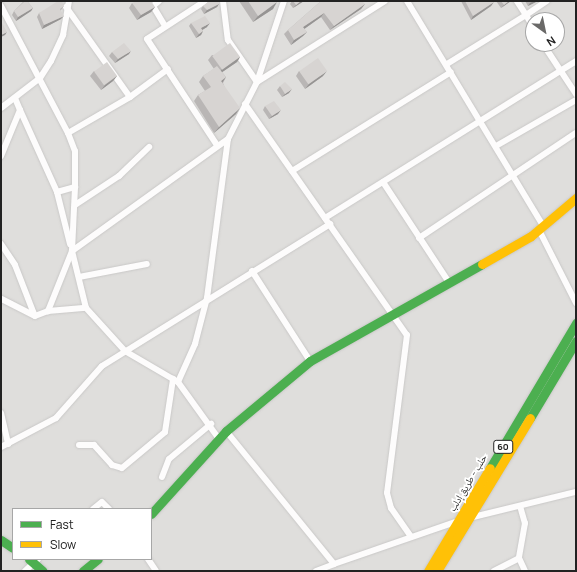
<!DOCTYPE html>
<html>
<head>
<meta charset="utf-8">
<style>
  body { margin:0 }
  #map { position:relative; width:577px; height:572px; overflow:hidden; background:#f0eeeb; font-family:Manrope,"Noto Naskh Arabic",sans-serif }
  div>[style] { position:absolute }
  .residential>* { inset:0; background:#dfdedc }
  .roads { filter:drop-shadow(0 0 1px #c9c8c7) drop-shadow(0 0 1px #c9c8c7) }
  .street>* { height:6px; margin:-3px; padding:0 3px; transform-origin:3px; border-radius:3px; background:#fdfcfc }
  .fast>* { height:9px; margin:-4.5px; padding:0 4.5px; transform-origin:4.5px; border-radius:4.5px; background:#4caf50 }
  .slow>* { height:9px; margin:-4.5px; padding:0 4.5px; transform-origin:4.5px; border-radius:4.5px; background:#ffc107 }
  .wall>* { inset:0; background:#b9b6b5 }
  .shaded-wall>* { inset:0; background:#969493 }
  .building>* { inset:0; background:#d7d4d2; transform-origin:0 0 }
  span { translate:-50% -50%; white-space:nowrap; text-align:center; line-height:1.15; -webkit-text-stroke:3.5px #fff; paint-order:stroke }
  .shield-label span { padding:1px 3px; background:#fff; border:1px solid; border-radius:3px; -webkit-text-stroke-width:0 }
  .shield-label { font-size:9px; color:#222; font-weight:700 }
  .street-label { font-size:10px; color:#222 }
  .frame { position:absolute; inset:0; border:2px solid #222; pointer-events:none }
  .legend { position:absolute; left:12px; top:508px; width:140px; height:52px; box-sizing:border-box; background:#fff; border:1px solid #a7a7a7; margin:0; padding:5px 7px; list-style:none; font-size:12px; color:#222 }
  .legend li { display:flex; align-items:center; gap:8px; height:20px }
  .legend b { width:20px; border:1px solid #a7a7a7 }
  .north { position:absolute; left:525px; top:12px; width:40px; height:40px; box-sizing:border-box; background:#fff; border:1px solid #a7a7a7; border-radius:50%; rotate:147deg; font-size:11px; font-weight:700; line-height:16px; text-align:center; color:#222 }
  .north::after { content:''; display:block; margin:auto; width:14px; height:18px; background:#6a6968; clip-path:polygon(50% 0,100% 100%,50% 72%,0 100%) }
</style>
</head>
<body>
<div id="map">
  <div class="residential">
    <i style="clip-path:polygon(evenodd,1px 1px,576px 1px,576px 571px,1px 571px,1px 1px,533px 20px,557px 20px,557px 44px,533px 44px,533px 20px,1px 1px,13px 509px,151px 509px,151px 559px,13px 559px,13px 509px)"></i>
  </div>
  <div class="roads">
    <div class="street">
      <i style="left:159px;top:1px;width:8px;rotate:140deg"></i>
      <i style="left:153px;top:6px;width:23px;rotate:59deg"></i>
      <i style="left:205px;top:1px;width:69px;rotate:146.8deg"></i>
      <i style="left:147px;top:39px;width:127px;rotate:56.6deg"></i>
      <i style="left:223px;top:1px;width:39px;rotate:83deg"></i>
      <i style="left:228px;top:40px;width:51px;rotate:55.4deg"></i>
      <i style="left:257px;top:82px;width:151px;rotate:-32.3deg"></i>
      <i style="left:407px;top:1px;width:263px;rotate:58.8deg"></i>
      <i style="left:1px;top:6px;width:144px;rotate:62.2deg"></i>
      <i style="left:68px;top:133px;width:19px;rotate:69deg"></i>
      <i style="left:75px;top:151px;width:36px;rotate:90deg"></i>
      <i style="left:75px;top:187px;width:64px;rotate:92.7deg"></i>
      <i style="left:72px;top:251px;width:65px;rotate:111.8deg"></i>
      <i style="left:48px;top:311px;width:14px;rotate:159deg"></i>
      <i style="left:35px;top:316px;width:38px;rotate:-153deg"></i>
      <i style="left:66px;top:7px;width:110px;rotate:54.6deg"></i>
      <i style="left:533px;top:27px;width:14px;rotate:-120deg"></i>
      <i style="left:526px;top:15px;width:25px;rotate:-34deg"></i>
      <i style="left:543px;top:44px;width:60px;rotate:56.6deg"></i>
      <i style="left:447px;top:64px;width:93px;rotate:-31.8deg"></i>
      <i style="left:526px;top:15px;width:17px;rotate:-123deg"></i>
      <i style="left:245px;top:104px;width:282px;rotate:55deg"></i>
      <i style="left:407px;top:335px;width:159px;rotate:97.2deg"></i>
      <i style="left:387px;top:493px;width:16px;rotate:75deg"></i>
      <i style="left:391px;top:508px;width:35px;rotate:55deg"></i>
      <i style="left:1px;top:108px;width:49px;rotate:-37.6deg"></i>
      <i style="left:40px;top:78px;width:20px;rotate:-57deg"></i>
      <i style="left:51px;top:61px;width:29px;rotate:-65deg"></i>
      <i style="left:63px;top:35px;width:35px;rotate:-80deg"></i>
      <i style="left:20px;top:110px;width:90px;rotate:65.7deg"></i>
      <i style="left:57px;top:192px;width:54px;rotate:76deg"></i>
      <i style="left:68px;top:133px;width:72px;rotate:-30.1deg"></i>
      <i style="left:130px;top:97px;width:47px;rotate:-36.4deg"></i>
      <i style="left:496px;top:146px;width:92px;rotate:-29.9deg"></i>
      <i style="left:1px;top:156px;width:50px;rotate:-67.6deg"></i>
      <i style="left:20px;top:110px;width:13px;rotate:-113deg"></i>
      <i style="left:292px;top:171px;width:187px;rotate:-31.9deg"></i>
      <i style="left:383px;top:182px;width:122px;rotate:56.7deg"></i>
      <i style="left:57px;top:192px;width:19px;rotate:-16deg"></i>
      <i style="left:75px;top:205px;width:53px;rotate:-33.4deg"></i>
      <i style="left:119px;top:176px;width:42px;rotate:-44deg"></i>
      <i style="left:325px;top:218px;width:296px;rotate:-32deg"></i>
      <i style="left:539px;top:230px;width:82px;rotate:63.1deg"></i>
      <i style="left:419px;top:238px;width:189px;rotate:-33.8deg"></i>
      <i style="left:1px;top:244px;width:25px;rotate:56deg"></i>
      <i style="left:15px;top:265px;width:53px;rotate:68.8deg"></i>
      <i style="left:252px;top:271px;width:107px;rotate:57.2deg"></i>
      <i style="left:79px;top:277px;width:69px;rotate:-10.8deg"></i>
      <i style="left:48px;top:311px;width:38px;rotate:-5deg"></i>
      <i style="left:178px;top:382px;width:42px;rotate:-65.9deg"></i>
      <i style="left:195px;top:344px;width:48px;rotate:-75.4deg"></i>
      <i style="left:207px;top:298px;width:160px;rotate:-82.5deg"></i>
      <i style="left:1px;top:413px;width:32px;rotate:77deg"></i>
      <i style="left:226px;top:431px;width:171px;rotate:50.9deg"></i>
      <i style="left:334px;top:564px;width:131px;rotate:-19.1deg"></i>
      <i style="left:219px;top:439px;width:70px;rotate:-125.7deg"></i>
      <i style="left:178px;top:382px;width:61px;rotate:-149.7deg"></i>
      <i style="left:125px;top:351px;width:58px;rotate:-132.2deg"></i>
      <i style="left:86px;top:308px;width:59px;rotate:-103.8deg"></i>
      <i style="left:72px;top:251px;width:192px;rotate:-35.7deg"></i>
      <i style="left:228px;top:139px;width:64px;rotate:-63deg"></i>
      <i style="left:257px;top:82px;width:85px;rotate:-71.6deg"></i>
      <i style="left:79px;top:445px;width:15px"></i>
      <i style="left:94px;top:445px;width:27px;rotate:48deg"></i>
      <i style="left:112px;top:465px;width:10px;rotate:17deg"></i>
      <i style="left:122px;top:468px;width:56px;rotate:-39.9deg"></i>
      <i style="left:165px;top:432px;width:54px;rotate:-81.4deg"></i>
      <i style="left:1px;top:447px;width:62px;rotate:-27.8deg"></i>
      <i style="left:56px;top:418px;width:69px;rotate:-48.5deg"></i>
      <i style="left:102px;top:366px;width:269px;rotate:-31.9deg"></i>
      <i style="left:162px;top:477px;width:19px;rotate:-69deg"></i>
      <i style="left:169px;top:459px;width:55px;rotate:-39.8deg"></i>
      <i style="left:520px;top:506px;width:18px;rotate:74deg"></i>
      <i style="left:525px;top:523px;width:36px;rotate:100deg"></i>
      <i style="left:519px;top:558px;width:14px;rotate:65deg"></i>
      <i style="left:93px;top:509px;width:11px;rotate:-38deg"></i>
      <i style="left:102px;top:502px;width:10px;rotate:45deg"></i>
      <i style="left:469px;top:518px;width:110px;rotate:-13.7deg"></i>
      <i style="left:148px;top:559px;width:14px;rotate:56deg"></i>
      <i style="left:25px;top:571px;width:18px;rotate:-43deg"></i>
      <i style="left:316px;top:571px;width:19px;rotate:-21deg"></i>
      <i style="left:494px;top:571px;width:28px;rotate:-27deg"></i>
    </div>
    <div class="fast">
      <i style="left:530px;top:418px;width:90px;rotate:-59.1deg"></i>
      <i style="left:490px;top:468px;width:169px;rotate:-59.3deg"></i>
      <i style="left:151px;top:514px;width:112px;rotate:-47.9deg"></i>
      <i style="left:226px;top:431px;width:109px;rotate:-39.8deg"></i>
      <i style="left:310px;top:361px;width:197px;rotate:-29.4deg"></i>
      <i style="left:1px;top:540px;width:14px;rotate:34deg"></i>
      <i style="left:29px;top:559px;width:18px;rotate:41deg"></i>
      <i style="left:83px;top:571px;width:19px;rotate:-39deg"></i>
    </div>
    <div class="slow">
      <i style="left:482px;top:264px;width:56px;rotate:-29.7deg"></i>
      <i style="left:531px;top:236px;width:59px;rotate:-40.2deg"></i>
      <i style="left:428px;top:571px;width:120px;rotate:-59deg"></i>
      <i style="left:437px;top:571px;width:179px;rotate:-58.7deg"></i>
    </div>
  </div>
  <div class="wall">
    <i style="clip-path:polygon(23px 1px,27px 1px,33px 8px,31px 11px,16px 21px,12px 15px,14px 11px,23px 2px)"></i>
    <i style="clip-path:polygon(239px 1px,276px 1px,273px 9px,253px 22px)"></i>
    <i style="clip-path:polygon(292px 1px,304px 1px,293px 8px,290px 4px)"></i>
    <i style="clip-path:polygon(321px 1px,365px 4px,361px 9px,330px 30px,321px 17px,304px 29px,307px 32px,303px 36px,291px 45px,284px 34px,288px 30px)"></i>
    <i style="clip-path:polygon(461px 1px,493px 1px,491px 6px,471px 20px)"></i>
    <i style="clip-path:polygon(496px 1px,511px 1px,501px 8px)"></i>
    <i style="clip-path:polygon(525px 1px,538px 1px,528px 6px)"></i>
    <i style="clip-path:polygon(132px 3px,155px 7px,151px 12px,137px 20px,129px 8px)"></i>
    <i style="clip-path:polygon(219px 4px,217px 7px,204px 14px,201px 9px,203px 6px)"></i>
    <i style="clip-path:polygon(64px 6px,61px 10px,61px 19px,42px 29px,37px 17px,39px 13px)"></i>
    <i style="clip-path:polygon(191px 23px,207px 27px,202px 30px,203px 31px,201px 35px,196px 38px,189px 26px)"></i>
    <i style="clip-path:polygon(112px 52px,129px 54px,115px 63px,109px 56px)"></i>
    <i style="clip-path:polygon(212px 55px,240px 57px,237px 62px,222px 72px,226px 77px,223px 83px,236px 114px,214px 133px,194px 101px,198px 95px,205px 91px,199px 82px,203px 76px,214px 69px,208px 60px)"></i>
    <i style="clip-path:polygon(94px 71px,117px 76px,113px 81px,101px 90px,90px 76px)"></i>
    <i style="clip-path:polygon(299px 71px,323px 76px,305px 89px,296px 76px)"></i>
    <i style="clip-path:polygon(280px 86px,289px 93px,282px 97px,277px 90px)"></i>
    <i style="clip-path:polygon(265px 106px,278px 114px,269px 119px,263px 110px)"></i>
  </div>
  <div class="shaded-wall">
    <i style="clip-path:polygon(301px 1px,304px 1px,293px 8px,296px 5px)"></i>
    <i style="clip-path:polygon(509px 1px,511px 1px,501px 8px,504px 5px)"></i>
    <i style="clip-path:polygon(534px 1px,538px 1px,528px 6px,530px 3px)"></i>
    <i style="clip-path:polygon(277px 2px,273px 9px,253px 22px,258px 16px)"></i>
    <i style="clip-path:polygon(494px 2px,491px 6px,471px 20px,473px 16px)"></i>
    <i style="clip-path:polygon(219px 4px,217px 7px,204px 14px,207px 10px)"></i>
    <i style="clip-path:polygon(365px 4px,361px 9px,330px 30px,334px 26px)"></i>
    <i style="clip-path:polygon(155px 7px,151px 12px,137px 20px,141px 15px)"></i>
    <i style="clip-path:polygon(33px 8px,31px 11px,16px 21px,18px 17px)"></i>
    <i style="clip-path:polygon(324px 13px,321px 17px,300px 32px,303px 27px)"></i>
    <i style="clip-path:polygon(64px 16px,61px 19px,42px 29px,44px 25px)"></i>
    <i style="clip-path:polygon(210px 23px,207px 27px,199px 32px,201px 28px)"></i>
    <i style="clip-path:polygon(203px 31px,201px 35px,196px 38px,199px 34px)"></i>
    <i style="clip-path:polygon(7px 32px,5px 35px,1px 37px,1px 35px)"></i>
    <i style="clip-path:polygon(307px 32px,303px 36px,291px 45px,294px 40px)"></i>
    <i style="clip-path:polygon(131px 51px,129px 54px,115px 63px,118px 59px)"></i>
    <i style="clip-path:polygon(240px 57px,237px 62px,218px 75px,222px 69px)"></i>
    <i style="clip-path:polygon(327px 71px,323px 76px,305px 89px,309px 84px)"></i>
    <i style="clip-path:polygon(117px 76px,113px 81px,101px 90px,105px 85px)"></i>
    <i style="clip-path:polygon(226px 77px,222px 83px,221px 81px)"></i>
    <i style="clip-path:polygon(292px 89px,289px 93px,282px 97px,285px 94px)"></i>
    <i style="clip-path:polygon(240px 108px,236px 114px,214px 133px,219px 127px)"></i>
    <i style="clip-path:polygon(281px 110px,278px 114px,269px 119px,272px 116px)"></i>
  </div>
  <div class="building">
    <i style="clip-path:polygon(25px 1px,27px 1px,33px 8px,18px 17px,14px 11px)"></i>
    <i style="clip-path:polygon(58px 1px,62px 1px,64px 6px,60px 9px,64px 16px,44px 25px,39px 13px)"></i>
    <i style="clip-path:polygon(136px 1px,151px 1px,155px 7px,141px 15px,132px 3px)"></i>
    <i style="clip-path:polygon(209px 1px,218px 1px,219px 4px,207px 10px,203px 6px)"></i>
    <i style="clip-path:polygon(248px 1px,276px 1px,277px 2px,258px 16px)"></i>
    <i style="clip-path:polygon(293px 1px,301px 1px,296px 5px)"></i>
    <i style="clip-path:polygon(321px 1px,362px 1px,365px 4px,334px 26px,324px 13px,303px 27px,307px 32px,294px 40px,288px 30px)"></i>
    <i style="clip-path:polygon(465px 1px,493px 1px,494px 2px,473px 16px)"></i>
    <i style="clip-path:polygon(501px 1px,509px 1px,504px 5px)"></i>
    <i style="clip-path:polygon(205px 16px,210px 23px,201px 28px,203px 31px,199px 34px,191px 23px)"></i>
    <i style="clip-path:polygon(1px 21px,7px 32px,1px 35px)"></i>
    <i style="clip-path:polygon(124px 43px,131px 51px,118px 59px,112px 52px)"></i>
    <i style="left:230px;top:43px;width:17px;height:22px;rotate:54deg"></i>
    <i style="left:318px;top:58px;width:16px;height:23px;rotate:55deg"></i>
    <i style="left:107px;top:62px;width:17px;height:16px;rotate:54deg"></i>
    <i style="clip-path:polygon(217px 66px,226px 77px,221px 81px,240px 108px,219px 127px,198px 95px,211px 87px,203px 76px)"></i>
    <i style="clip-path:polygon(285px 82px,292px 89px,285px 94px,280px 86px)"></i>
    <i style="clip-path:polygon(274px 101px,281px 110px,272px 116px,265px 106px)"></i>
  </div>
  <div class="shield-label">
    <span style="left:503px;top:447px">60</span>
  </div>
  <div class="street-label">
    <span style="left:468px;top:483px;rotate:-59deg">حلب - طريق إدلب</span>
  </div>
  <div class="frame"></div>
  <ul class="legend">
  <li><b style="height:5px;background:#4caf50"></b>Fast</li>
  <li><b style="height:5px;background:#ffc107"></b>Slow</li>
  </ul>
  <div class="north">N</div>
</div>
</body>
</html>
